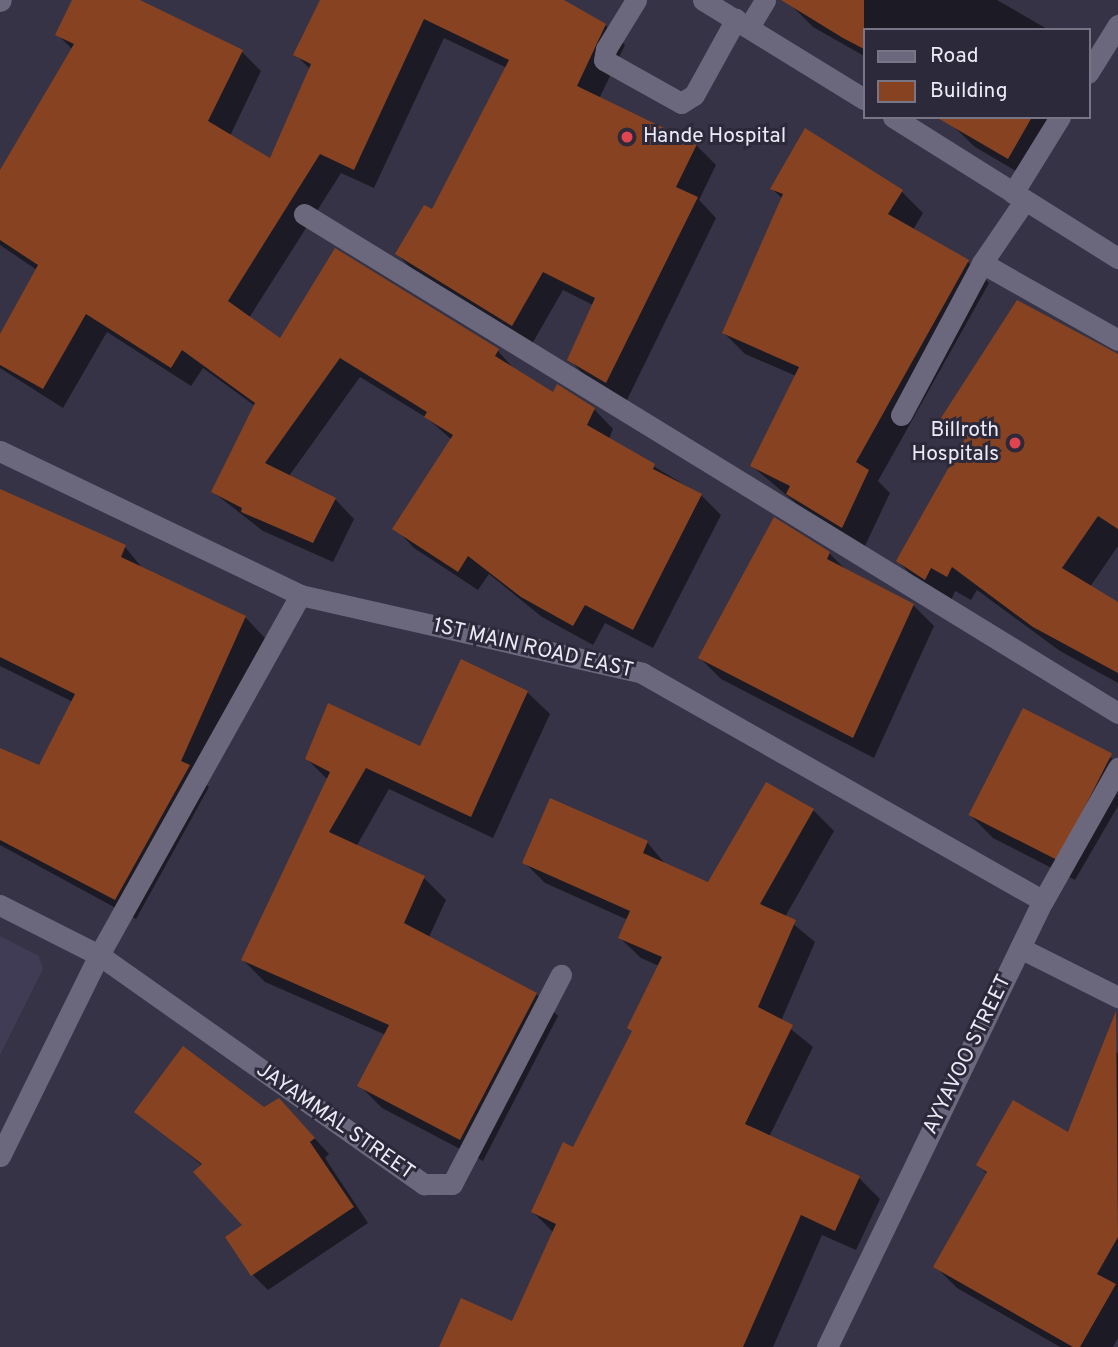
<!DOCTYPE html>
<html>
<head>
<meta charset="utf-8">
<style>
  body { margin:0 }
  #map { position:relative; width:1118px; height:1347px; overflow:hidden; background:#363346; font-family:Overpass,sans-serif }
  div>[style] { position:absolute }
  .built>* { inset:0; background:#403c55 }
  .shadow>* { inset:0; background:#0007 }
  .building>* { inset:0; background:#874321; transform-origin:0 0 }
  .minor>* { height:21px; margin:-10.5px; padding:0 10.5px; transform-origin:10.5px; border-radius:10.5px; background:#6b687d }
  .dots>* { width:19px; height:19px; translate:-50% -50%; box-sizing:border-box; border:4px solid #2c293b; border-radius:50% }
  span { translate:-50% -50%; white-space:nowrap; text-align:center; line-height:1.15; -webkit-text-stroke:6px #2c293b; paint-order:stroke }
  .poi-label { font-size:21px; color:#ebeaf6 }
  .left { translate:0 -50%; text-align:left }
  .right { translate:-100% -50%; text-align:right }
  .street-label { font-size:21px; color:#ebeaf6 }
  .legend { position:absolute; left:863px; top:28px; width:228px; height:91px; box-sizing:border-box; background:#2c293b; border:2px solid #787686; margin:0; padding:9px 12px; list-style:none; font-size:21px; color:#ebeaf6 }
  .legend li { display:flex; align-items:center; gap:14px; height:35px }
  .legend b { width:35px; border:2px solid #787686 }
</style>
</head>
<body>
<div id="map">
  <div class="built">
    <i style="clip-path:polygon(0 936px,39px 956px,43px 969px,0 1055px)"></i>
  </div>
  <div class="shadow">
    <i style="clip-path:polygon(74px 0,136px 0,242px 52px,261px 71px,230px 136px,271px 160px,311px 70px,295px 54px,337px 0,560px 0,605px 25px,625px 45px,599px 99px,696px 145px,716px 165px,699px 200px,716px 218px,626px 402px,589px 380px,570px 360px,593px 305px,563px 290px,532px 344px,417px 274px,397px 254px,433px 212px,507px 68px,444px 38px,374px 188px,341px 173px,249px 318px,280px 340px,497px 350px,516px 371px,554px 395px,594px 409px,613px 429px,609px 439px,701px 495px,721px 515px,653px 648px,605px 623px,593px 645px,542px 617px,489px 574px,478px 590px,414px 548px,395px 528px,452px 440px,427px 418px,360px 377px,289px 476px,335px 499px,354px 519px,333px 562px,263px 531px,213px 492px,255px 406px,203px 368px,191px 386px,107px 332px,63px 408px,0 368px,0 337px,37px 270px,0 245px,0 174px,73px 50px,57px 34px)"></i>
    <i style="clip-path:polygon(792px 0,997px 0,1049px 30px,864px 30px,864px 56px,813px 27px,790px 4px)"></i>
    <i style="clip-path:polygon(956px 117px,1067px 117px,1031px 180px,975px 147px,952px 125px)"></i>
    <i style="clip-path:polygon(806px 131px,902px 192px,923px 213px,913px 230px,968px 262px,989px 283px,878px 481px,890px 493px,864px 548px,810px 515px,752px 466px,796px 376px,745px 354px,724px 333px,783px 199px,772px 189px)"></i>
    <i style="clip-path:polygon(1118px 356px,1118px 546px,1090px 587px,1118px 604px,1118px 683px,1060px 651px,977px 590px,971px 600px,955px 591px,950px 603px,922px 586px,898px 561px,966px 441px,943px 418px)"></i>
    <i style="clip-path:polygon(0 491px,125px 547px,144px 570px,245px 617px,265px 638px,202px 780px,209px 787px,136px 919px,0 845px,0 750px,40px 767px,73px 702px,0 666px)"></i>
    <i style="clip-path:polygon(829px 553px,846px 570px,913px 605px,934px 626px,874px 758px,721px 679px,700px 658px)"></i>
    <i style="clip-path:polygon(527px 692px,550px 714px,493px 838px,389px 789px,356px 847px,424px 878px,446px 900px,429px 937px,536px 994px,558px 1016px,483px 1161px,382px 1108px,359px 1085px,386px 1035px,265px 982px,243px 960px,328px 780px,307px 759px,421px 749px)"></i>
    <i style="clip-path:polygon(1024px 710px,1118px 762px,1118px 806px,1075px 880px,993px 838px,970px 815px)"></i>
    <i style="clip-path:polygon(813px 810px,834px 831px,785px 917px,815px 942px,781px 1021px,813px 1047px,769px 1137px,859px 1178px,880px 1199px,856px 1250px,822px 1235px,773px 1347px,441px 1347px,513px 1324px,554px 1233px,533px 1212px,574px 1149px,633px 1032px,659px 966px,641px 958px,620px 938px,628px 920px,545px 883px,524px 862px,647px 842px,667px 866px,709px 884px)"></i>
    <i style="clip-path:polygon(1104px 1047px,1118px 1053px,1118px 1338px,1113px 1347px,1060px 1347px,957px 1288px,936px 1267px,988px 1175px,978px 1165px,1069px 1135px)"></i>
    <i style="clip-path:polygon(263px 1109px,294px 1116px,329px 1154px,325px 1158px,368px 1223px,268px 1290px,253px 1275px,245px 1226px,203px 1166px,136px 1112px)"></i>
  </div>
  <div class="building">
    <i style="clip-path:polygon(72px 0,140px 0,243px 50px,208px 121px,270px 158px,311px 64px,293px 55px,320px 0,564px 0,606px 24px,577px 86px,697px 144px,676px 187px,698px 197px,606px 383px,567px 360px,595px 298px,543px 272px,512px 326px,395px 254px,424px 205px,432px 209px,509px 60px,424px 19px,354px 170px,320px 154px,228px 301px,280px 338px,335px 248px,499px 349px,495px 356px,553px 392px,557px 384px,595px 408px,587px 425px,655px 464px,653px 469px,702px 494px,633px 630px,585px 605px,573px 626px,521px 597px,468px 556px,458px 572px,392px 529px,453px 435px,424px 417px,427px 412px,340px 358px,265px 463px,336px 498px,313px 543px,241px 512px,242px 508px,211px 492px,255px 403px,182px 350px,171px 368px,86px 314px,43px 389px,0 365px,0 334px,38px 265px,0 240px,0 170px,74px 44px,55px 35px)"></i>
    <i style="clip-path:polygon(781px 0,864px 0,864px 49px,843px 38px)"></i>
    <i style="clip-path:polygon(936px 117px,1032px 117px,1008px 159px)"></i>
    <i style="clip-path:polygon(805px 128px,903px 190px,888px 214px,969px 260px,856px 462px,869px 470px,842px 528px,786px 494px,790px 486px,750px 466px,799px 367px,722px 333px,783px 194px,770px 189px)"></i>
    <i style="clip-path:polygon(1017px 300px,1118px 354px,1118px 529px,1098px 516px,1062px 568px,1118px 602px,1118px 673px,1033px 627px,952px 567px,947px 577px,931px 568px,925px 580px,896px 561px,967px 435px,941px 418px)"></i>
    <i style="clip-path:polygon(0 489px,126px 545px,121px 557px,246px 616px,181px 761px,190px 765px,115px 900px,0 840px,0 748px,39px 765px,75px 694px,0 657px)"></i>
    <i style="clip-path:polygon(774px 517px,830px 552px,827px 559px,914px 604px,853px 738px,698px 658px)"></i>
    <i style="clip-path:polygon(461px 659px,528px 691px,471px 817px,366px 768px,329px 832px,425px 876px,404px 923px,537px 993px,460px 1140px,357px 1086px,389px 1025px,241px 960px,330px 772px,305px 759px,328px 703px,420px 746px)"></i>
    <i style="left:1023px;top:708px;width:100px;height:120px;rotate:27deg"></i>
    <i style="clip-path:polygon(766px 782px,814px 809px,760px 904px,796px 920px,758px 1007px,793px 1025px,745px 1124px,860px 1176px,835px 1231px,801px 1215px,743px 1347px,439px 1347px,461px 1298px,512px 1321px,556px 1224px,531px 1212px,563px 1142px,573px 1147px,632px 1031px,627px 1028px,662px 957px,618px 938px,630px 911px,522px 863px,550px 798px,648px 841px,643px 853px,708px 882px)"></i>
    <i style="clip-path:polygon(1116px 1011px,1118px 1237px,1097px 1274px,1116px 1284px,1080px 1347px,1073px 1347px,933px 1267px,987px 1172px,976px 1165px,1013px 1100px,1068px 1132px)"></i>
    <i style="clip-path:polygon(183px 1046px,264px 1107px,279px 1098px,315px 1138px,310px 1142px,354px 1207px,251px 1276px,225px 1237px,242px 1225px,193px 1172px,202px 1164px,134px 1112px)"></i>
  </div>
  <div class="minor">
    <i style="left:636px;top:0;width:57px;rotate:121.5deg"></i>
    <i style="left:606px;top:49px;width:11px;rotate:100deg"></i>
    <i style="left:604px;top:60px;width:88px;rotate:29.2deg"></i>
    <i style="left:681px;top:103px;width:15px;rotate:-32deg"></i>
    <i style="left:694px;top:95px;width:87px;rotate:-61.1deg"></i>
    <i style="left:703px;top:0;width:189px;rotate:31.6deg"></i>
    <i style="left:0;top:1px;width:1px;rotate:-45deg"></i>
    <i style="left:749px;top:27px;width:31px;rotate:-59deg"></i>
    <i style="left:1088px;top:73px;width:57px;rotate:-58deg"></i>
    <i style="left:893px;top:117px;width:266px;rotate:32.1deg"></i>
    <i style="left:1013px;top:193px;width:89px;rotate:-58.3deg"></i>
    <i style="left:304px;top:214px;width:955px;rotate:31.51deg"></i>
    <i style="left:982px;top:263px;width:156px;rotate:29.5deg"></i>
    <i style="left:901px;top:415px;width:172px;rotate:-61.9deg"></i>
    <i style="left:982px;top:263px;width:76px;rotate:-55.7deg"></i>
    <i style="left:0;top:451px;width:333px;rotate:25.6deg"></i>
    <i style="left:300px;top:595px;width:351px;rotate:12.8deg"></i>
    <i style="left:642px;top:673px;width:461px;rotate:29.6deg"></i>
    <i style="left:0;top:905px;width:111px;rotate:26.8deg"></i>
    <i style="left:99px;top:955px;width:398px;rotate:35.2deg"></i>
    <i style="left:424px;top:1184px;width:28px"></i>
    <i style="left:452px;top:1184px;width:236px;rotate:-62.5deg"></i>
    <i style="left:1020px;top:948px;width:110px;rotate:26.6deg"></i>
    <i style="left:0;top:1156px;width:224px;rotate:-63.8deg"></i>
    <i style="left:99px;top:955px;width:412px;rotate:-60.8deg"></i>
    <i style="left:827px;top:1347px;width:496px;rotate:-64.2deg"></i>
    <i style="left:1043px;top:901px;width:153px;rotate:-60.6deg"></i>
  </div>
  <div class="dots">
    <i style="left:627px;top:137px;background:#e0444e"></i>
    <i style="left:1015px;top:443px;background:#e0444e"></i>
  </div>
  <div class="poi-label">
    <span class="left" style="left:643px;top:137px">Hande Hospital</span>
    <span class="right" style="left:999px;top:443px">Billroth<br>Hospitals</span>
  </div>
  <div class="street-label">
    <span style="left:533px;top:649px;rotate:13deg">1ST MAIN ROAD EAST</span>
    <span style="left:968px;top:1055px;rotate:-64deg">AYYAVOO STREET</span>
    <span style="left:335px;top:1122px;rotate:35deg">JAYAMMAL STREET</span>
  </div>
  <ul class="legend">
  <li><b style="height:9px;background:#6b687d"></b>Road</li>
  <li><b style="height:19px;background:#874321"></b>Building</li>
  </ul>
</div>
</body>
</html>
